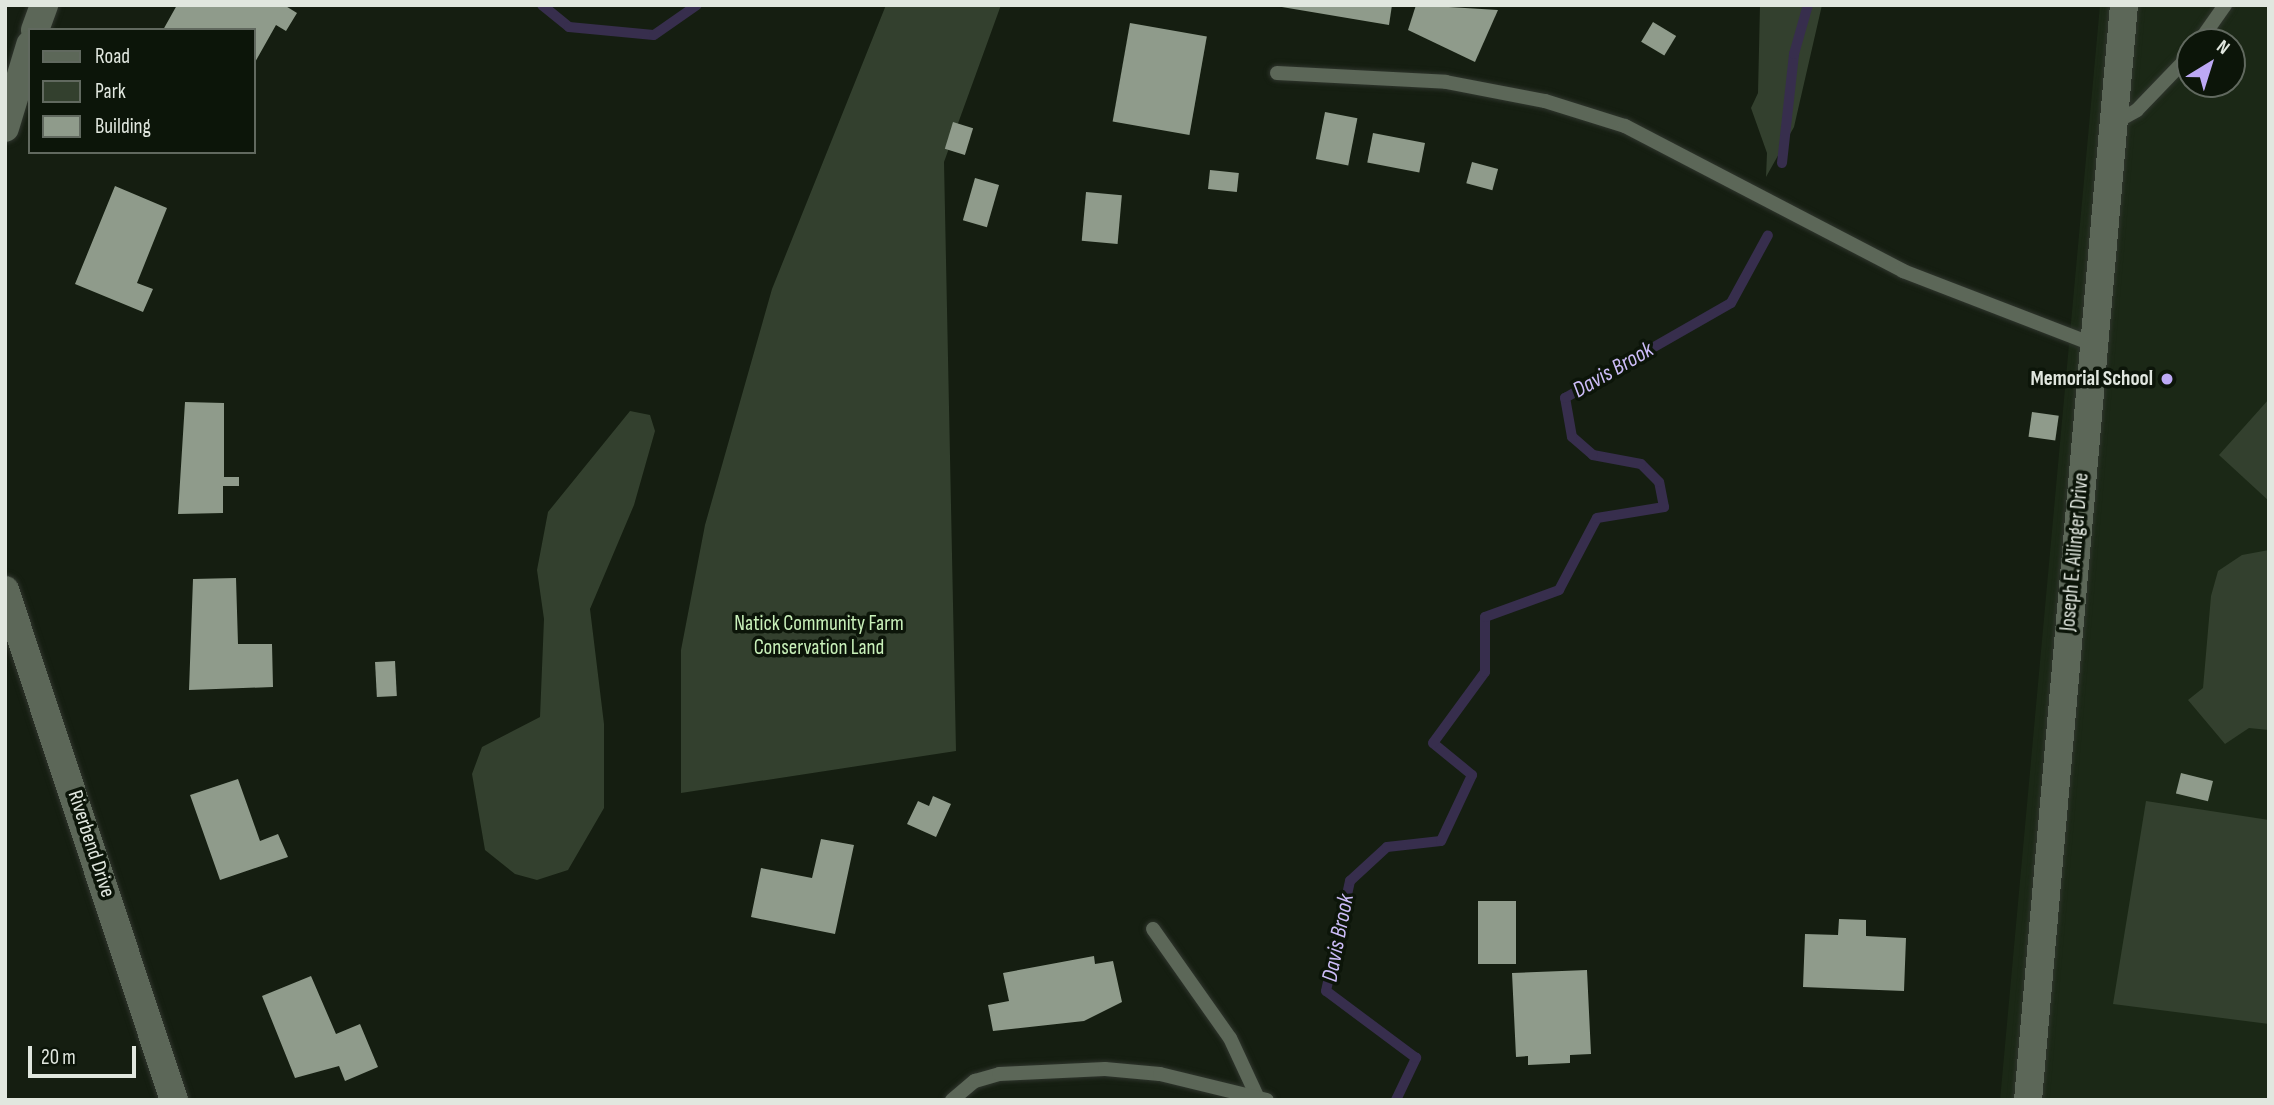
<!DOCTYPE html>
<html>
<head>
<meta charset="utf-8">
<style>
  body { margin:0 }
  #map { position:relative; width:2274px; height:1105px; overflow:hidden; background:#151e11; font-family:"Sofia Sans Condensed",sans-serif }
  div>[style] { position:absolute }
  .built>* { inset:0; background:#1b2816 }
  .green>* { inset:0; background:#33402e }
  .stream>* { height:10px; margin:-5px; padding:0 5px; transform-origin:5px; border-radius:5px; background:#372e4d }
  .building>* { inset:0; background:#8f9b8b; transform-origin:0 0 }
  .roads { filter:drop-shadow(0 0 2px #2f352d) drop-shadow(0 0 2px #2f352d) }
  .lane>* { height:14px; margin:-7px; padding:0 7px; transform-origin:7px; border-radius:7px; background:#5c6758 }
  .street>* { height:28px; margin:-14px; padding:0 14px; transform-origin:14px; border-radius:14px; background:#5c6758 }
  .dots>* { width:19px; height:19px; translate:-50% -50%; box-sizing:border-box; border:4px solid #0c1509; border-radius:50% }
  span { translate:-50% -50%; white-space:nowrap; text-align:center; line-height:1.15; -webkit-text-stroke:7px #0c1509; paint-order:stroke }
  .poi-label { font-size:21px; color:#e1e7df; font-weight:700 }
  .right { translate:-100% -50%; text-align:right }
  .street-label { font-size:21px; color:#e1e7df }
  .park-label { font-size:21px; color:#c9f1ba }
  .water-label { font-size:23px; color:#cdbdf9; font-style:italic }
  .frame { position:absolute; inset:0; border:7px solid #e1e7df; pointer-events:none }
  .legend { position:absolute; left:28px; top:28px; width:228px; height:126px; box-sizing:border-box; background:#0c1509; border:2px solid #61695f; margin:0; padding:9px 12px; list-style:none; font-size:21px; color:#e1e7df }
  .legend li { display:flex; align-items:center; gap:14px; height:35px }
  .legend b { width:35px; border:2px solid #61695f }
  .north { position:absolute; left:2176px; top:28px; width:70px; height:70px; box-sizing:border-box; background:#0c1509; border:2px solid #61695f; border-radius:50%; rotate:38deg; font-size:19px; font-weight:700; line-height:28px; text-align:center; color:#e1e7df }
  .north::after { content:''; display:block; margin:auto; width:24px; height:32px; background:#bda9f5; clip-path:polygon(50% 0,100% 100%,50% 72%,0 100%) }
  .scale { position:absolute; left:28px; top:1046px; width:108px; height:32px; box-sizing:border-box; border:4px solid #e1e7df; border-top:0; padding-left:9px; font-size:21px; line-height:24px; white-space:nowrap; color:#e1e7df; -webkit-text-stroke:5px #0c1509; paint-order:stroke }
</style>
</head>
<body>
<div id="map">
  <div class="built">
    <i style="clip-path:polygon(evenodd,2100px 5px,2269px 5px,2269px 1100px,2000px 1100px,2100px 5px,2190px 42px,2232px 42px,2232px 84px,2190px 84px,2190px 42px)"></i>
  </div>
  <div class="green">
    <i style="clip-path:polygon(886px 5px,1001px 5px,944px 162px,956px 751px,681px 793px,681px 650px,705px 525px,772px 289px)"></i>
    <i style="clip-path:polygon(1760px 5px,1822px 5px,1794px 127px,1766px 177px,1767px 153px,1751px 108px,1758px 93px)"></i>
    <i style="clip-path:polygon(2269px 399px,2269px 501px,2219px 455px)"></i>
    <i style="clip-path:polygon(630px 411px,650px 415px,655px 431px,634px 505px,590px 609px,604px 724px,604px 808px,568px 870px,537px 880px,515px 874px,485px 850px,472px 774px,482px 747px,540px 717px,544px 619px,537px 570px,548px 512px)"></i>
    <i style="clip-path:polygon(2269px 550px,2269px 730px,2249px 728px,2225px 744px,2188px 700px,2203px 688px,2211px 596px,2218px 571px,2242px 555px)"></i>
    <i style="clip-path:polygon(2146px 801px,2269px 820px,2269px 1024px,2113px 1004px)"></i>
  </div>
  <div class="stream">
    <i style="left:542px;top:5px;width:35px;rotate:39deg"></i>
    <i style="left:569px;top:27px;width:85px;rotate:5.4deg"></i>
    <i style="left:654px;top:35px;width:52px;rotate:-34.9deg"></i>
    <i style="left:1782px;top:163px;width:110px;rotate:-83.7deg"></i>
    <i style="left:1794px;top:54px;width:51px;rotate:-74.1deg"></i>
    <i style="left:1396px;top:1100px;width:47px;rotate:-64.5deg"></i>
    <i style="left:1416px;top:1058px;width:112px;rotate:-143.3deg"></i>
    <i style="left:1326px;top:991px;width:113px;rotate:-77.7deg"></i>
    <i style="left:1350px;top:881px;width:50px;rotate:-42.6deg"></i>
    <i style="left:1387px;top:847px;width:54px;rotate:-6.3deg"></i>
    <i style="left:1441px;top:841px;width:73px;rotate:-64.8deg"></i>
    <i style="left:1472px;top:775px;width:50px;rotate:-140.6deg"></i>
    <i style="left:1433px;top:743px;width:88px;rotate:-53.8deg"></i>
    <i style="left:1485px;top:672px;width:55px;rotate:-90deg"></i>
    <i style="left:1485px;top:617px;width:79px;rotate:-20deg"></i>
    <i style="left:1559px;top:590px;width:81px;rotate:-62.2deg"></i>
    <i style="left:1597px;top:518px;width:68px;rotate:-9.3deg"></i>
    <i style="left:1664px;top:507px;width:25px;rotate:-101deg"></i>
    <i style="left:1659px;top:482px;width:25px;rotate:-135deg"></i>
    <i style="left:1641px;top:464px;width:49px;rotate:-169.4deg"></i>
    <i style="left:1593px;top:455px;width:28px;rotate:-139deg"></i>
    <i style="left:1572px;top:437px;width:40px;rotate:-100deg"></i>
    <i style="left:1565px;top:398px;width:191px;rotate:-29.8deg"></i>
    <i style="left:1731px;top:303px;width:77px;rotate:-61.4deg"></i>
  </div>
  <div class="building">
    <i style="clip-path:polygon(177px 5px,284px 5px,297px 13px,286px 31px,276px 25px,254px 64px,254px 30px,163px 30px)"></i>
    <i style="clip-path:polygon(1270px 5px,1392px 5px,1389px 25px)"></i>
    <i style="clip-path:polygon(1416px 5px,1498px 10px,1475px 62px,1408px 30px)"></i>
    <i style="left:1653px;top:22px;width:27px;height:23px;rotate:31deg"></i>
    <i style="left:1130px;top:23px;width:78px;height:100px;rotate:10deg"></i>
    <i style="left:1325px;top:112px;width:33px;height:48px;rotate:11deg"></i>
    <i style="left:953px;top:122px;width:21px;height:28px;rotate:17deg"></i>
    <i style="left:1373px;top:133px;width:53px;height:30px;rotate:11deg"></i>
    <i style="left:1472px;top:162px;width:27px;height:22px;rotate:15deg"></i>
    <i style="left:1210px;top:170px;width:29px;height:19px;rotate:6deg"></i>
    <i style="left:975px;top:178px;width:25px;height:44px;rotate:16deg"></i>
    <i style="clip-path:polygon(115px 186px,167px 208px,137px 283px,153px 289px,143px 312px,75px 284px)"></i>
    <i style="left:1086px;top:192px;width:36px;height:49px;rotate:5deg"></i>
    <i style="clip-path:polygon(185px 402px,224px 403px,224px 477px,239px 477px,239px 486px,223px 486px,223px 513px,178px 514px)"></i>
    <i style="left:2032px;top:412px;width:27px;height:25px;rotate:8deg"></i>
    <i style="clip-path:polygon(236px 578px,238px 644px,272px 644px,273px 687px,189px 690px,193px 579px)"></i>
    <i style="left:395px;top:661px;width:35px;height:20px;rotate:87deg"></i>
    <i style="left:2181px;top:773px;width:33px;height:21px;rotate:14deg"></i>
    <i style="clip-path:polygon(238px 779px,260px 841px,278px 834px,288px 857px,220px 880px,190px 795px)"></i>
    <i style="clip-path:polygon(933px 796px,951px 804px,936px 837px,907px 824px,918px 801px,929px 806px)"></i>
    <i style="clip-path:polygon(821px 839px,854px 845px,835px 934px,751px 917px,761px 868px,812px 878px)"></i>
    <i style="left:1478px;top:901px;width:38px;height:63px"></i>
    <i style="clip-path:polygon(1839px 919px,1866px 920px,1866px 936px,1906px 938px,1904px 991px,1803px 987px,1805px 934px,1838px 935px)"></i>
    <i style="clip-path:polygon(1094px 956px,1095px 964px,1113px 961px,1122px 1002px,1084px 1021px,993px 1031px,988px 1005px,1009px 1001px,1003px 973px)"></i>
    <i style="clip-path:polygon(1587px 970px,1591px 1054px,1570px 1055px,1570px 1063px,1528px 1065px,1528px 1056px,1516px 1057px,1512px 973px)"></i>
    <i style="clip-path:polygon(311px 976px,336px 1034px,360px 1024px,378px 1067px,345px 1081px,339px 1066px,295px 1078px,262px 996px)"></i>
  </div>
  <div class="roads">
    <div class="lane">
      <i style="left:2199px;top:42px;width:45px;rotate:-54.9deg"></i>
      <i style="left:1277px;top:73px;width:169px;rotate:3deg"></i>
      <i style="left:1446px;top:82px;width:101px;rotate:10.9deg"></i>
      <i style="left:1545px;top:101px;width:84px;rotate:17.4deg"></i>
      <i style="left:1625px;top:126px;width:314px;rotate:27.5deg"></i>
      <i style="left:1903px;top:271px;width:203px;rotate:21.1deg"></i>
      <i style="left:2114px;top:123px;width:26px;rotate:-29deg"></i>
      <i style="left:2137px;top:110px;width:76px;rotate:-46.1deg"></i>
      <i style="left:1153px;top:929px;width:133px;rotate:54.8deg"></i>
      <i style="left:1230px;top:1038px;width:62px;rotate:65.1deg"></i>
      <i style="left:952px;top:1100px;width:30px;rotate:-40deg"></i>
      <i style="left:975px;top:1081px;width:25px;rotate:-16deg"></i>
      <i style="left:999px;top:1074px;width:106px;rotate:-2.7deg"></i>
      <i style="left:1105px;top:1069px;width:55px;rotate:5.2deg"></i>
      <i style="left:1160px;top:1074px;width:110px;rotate:13.7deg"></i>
    </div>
    <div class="street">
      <i style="left:35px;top:30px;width:27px;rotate:-70deg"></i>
      <i style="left:5px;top:128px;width:87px;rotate:-73.2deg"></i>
      <i style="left:5px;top:590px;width:537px;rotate:71.67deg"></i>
      <i style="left:2028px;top:1100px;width:1099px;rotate:-84.99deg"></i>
    </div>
  </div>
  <div class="dots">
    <i style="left:2167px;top:379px;background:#bda9f5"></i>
  </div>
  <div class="poi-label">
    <span class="right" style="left:2153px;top:379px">Memorial School</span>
  </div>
  <div class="street-label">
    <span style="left:2075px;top:552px;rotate:-85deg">Joseph E. Ailinger Drive</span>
    <span style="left:91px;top:844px;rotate:72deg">Riverbend Drive</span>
  </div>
  <div class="park-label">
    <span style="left:819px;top:636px">Natick Community Farm<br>Conservation Land</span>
  </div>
  <div class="water-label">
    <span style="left:1613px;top:370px;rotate:-30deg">Davis Brook</span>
    <span style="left:1338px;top:938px;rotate:-79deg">Davis Brook</span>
  </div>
  <div class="frame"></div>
  <ul class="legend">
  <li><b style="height:9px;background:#5c6758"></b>Road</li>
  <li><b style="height:19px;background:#33402e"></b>Park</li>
  <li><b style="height:19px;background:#8f9b8b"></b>Building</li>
  </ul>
  <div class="north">N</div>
  <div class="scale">20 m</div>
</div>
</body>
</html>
